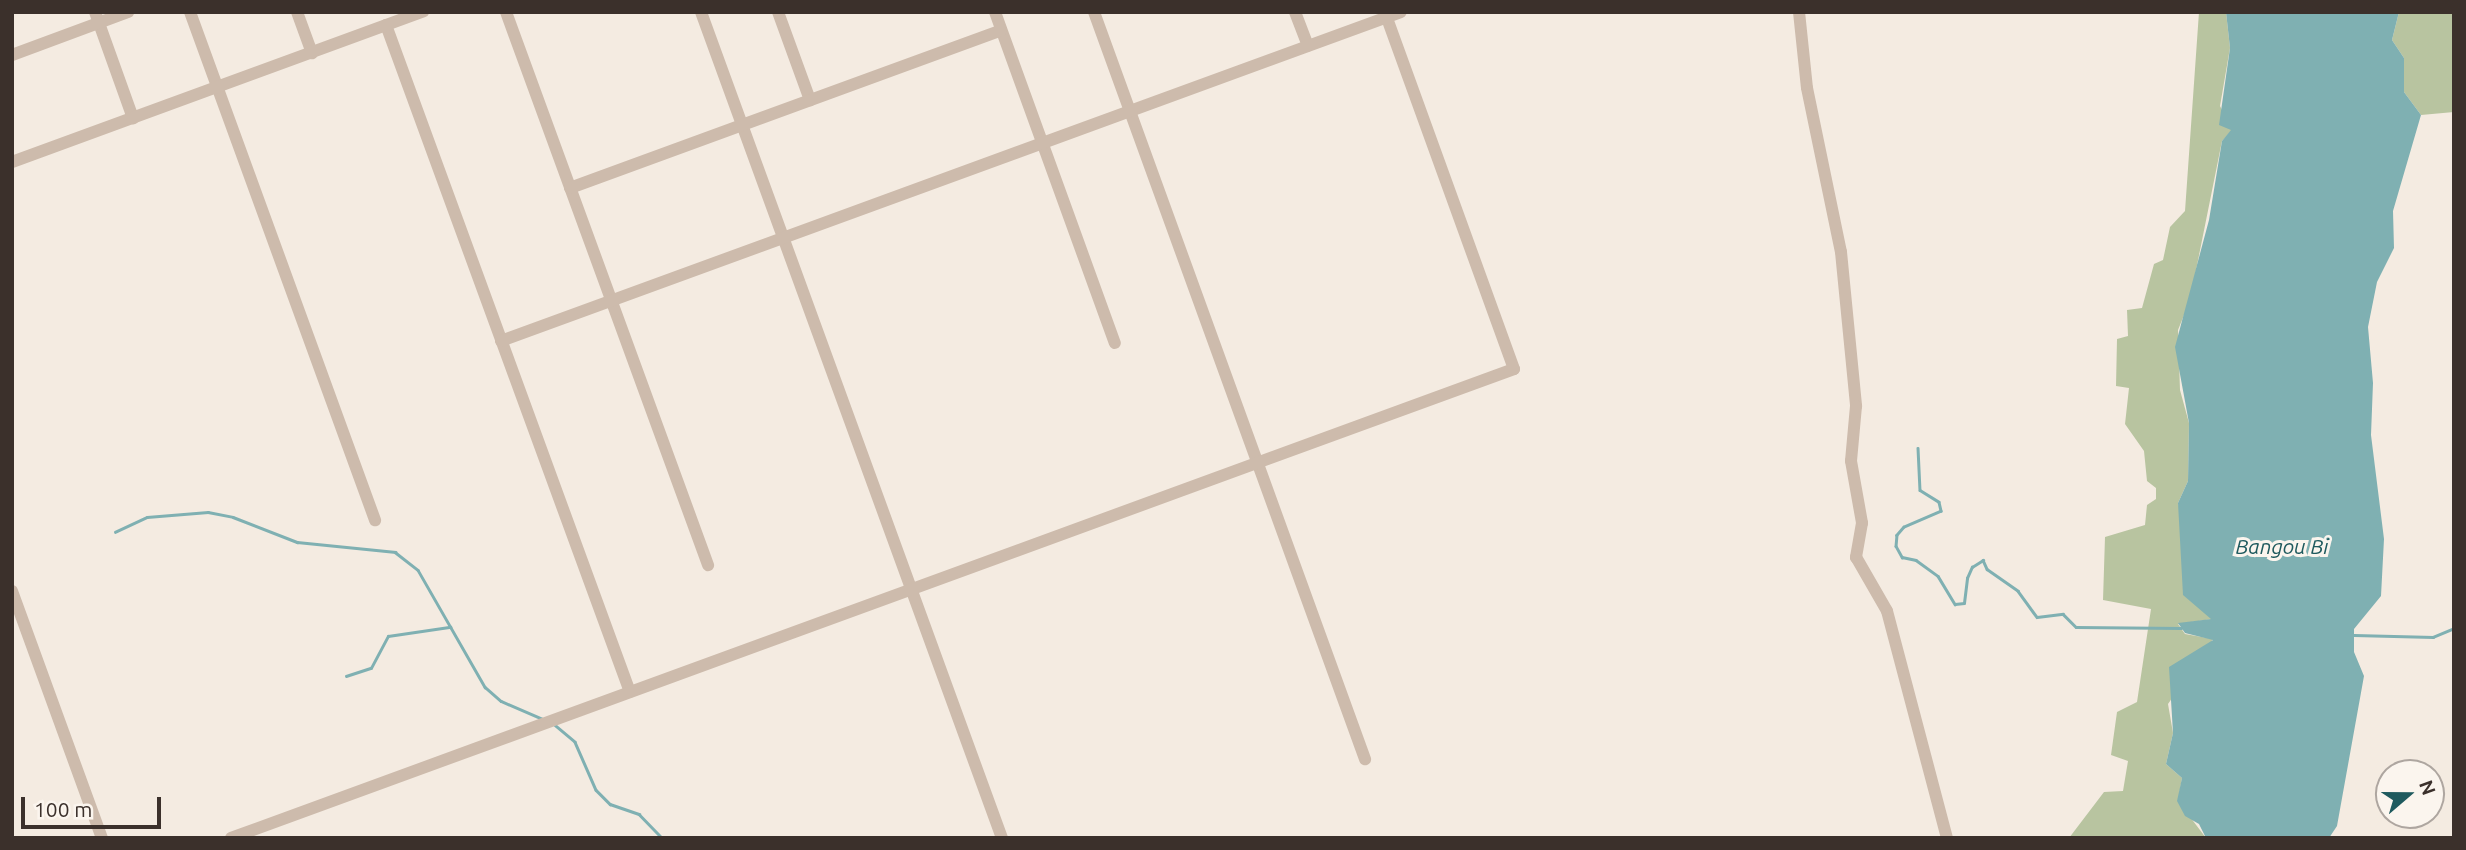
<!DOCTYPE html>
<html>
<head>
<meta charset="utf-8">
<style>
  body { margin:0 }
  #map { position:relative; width:2466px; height:850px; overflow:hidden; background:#f4ebe1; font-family:Ubuntu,sans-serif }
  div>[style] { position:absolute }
  .green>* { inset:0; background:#b8c4a0 }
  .water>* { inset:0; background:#7fb0b2 }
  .stream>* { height:2.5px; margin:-1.25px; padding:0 1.25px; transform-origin:1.25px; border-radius:1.25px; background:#7fb0b2 }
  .minor>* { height:12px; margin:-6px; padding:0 6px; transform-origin:6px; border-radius:6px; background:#cdbbac }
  span { translate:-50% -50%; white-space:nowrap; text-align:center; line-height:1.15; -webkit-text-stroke:6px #fbf5ee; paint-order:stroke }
  .water-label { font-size:21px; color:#1f5a5e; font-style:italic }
  .frame { position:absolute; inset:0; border:14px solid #3b302b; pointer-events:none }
  .north { position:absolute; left:2375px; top:759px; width:70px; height:70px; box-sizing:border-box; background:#fbf5ee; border:2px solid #aea6a0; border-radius:50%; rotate:70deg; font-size:19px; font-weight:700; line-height:28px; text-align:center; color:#3b302b }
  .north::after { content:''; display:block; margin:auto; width:24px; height:32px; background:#1f5a5e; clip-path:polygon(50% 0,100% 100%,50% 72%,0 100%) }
  .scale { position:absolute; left:21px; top:797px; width:140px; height:32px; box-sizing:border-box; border:4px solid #3b302b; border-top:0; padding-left:9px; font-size:21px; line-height:24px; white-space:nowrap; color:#3b302b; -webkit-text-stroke:5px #fbf5ee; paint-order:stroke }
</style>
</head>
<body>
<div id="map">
  <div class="green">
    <i style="clip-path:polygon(2199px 12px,2226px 12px,2230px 48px,2220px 106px,2232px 130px,2222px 141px,2190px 300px,2178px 330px,2180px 390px,2189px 423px,2188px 481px,2178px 503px,2212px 619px,2178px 624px,2185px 634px,2213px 639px,2168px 704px,2173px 733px,2166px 764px,2182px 778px,2178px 801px,2206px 838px,2069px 838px,2104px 792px,2123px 791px,2128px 761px,2111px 755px,2117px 712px,2137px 702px,2151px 609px,2103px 600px,2105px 537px,2145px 525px,2147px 505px,2156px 499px,2156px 488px,2147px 481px,2144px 451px,2125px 424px,2129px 388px,2116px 386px,2117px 339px,2128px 336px,2127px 310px,2142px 308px,2154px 264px,2163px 260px,2170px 227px,2185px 211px)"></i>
    <i style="clip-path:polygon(2399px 12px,2454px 12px,2454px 112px,2421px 115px,2404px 92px,2404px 58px,2392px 40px)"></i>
  </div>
  <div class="water">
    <i style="clip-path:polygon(2226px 12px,2399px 12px,2392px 40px,2404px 58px,2404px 92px,2421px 115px,2393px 211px,2394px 248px,2377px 282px,2368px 327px,2373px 383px,2371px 435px,2384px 539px,2381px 596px,2354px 629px,2354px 652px,2364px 676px,2337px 826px,2329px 838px,2206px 838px,2199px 824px,2185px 816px,2177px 801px,2182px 778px,2166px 764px,2173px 733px,2169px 667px,2213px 640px,2185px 633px,2178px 623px,2211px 619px,2183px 595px,2178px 503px,2188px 481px,2189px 423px,2175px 347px,2209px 220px,2222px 141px,2231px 130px,2219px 125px,2230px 48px)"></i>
  </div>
  <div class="stream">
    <i style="left:1918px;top:448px;width:42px;rotate:87.3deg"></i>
    <i style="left:1920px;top:490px;width:22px;rotate:32deg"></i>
    <i style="left:1939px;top:502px;width:9px;rotate:77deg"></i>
    <i style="left:1941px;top:511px;width:40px;rotate:156.6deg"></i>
    <i style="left:1904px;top:527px;width:11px;rotate:131deg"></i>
    <i style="left:1897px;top:535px;width:11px;rotate:95deg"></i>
    <i style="left:1896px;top:546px;width:13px;rotate:61deg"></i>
    <i style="left:1902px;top:557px;width:14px;rotate:12deg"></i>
    <i style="left:1916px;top:560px;width:27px;rotate:36deg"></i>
    <i style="left:1938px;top:576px;width:33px;rotate:59deg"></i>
    <i style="left:1955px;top:604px;width:9px;rotate:-6deg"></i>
    <i style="left:1964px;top:603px;width:25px;rotate:-83deg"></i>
    <i style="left:1967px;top:578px;width:12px;rotate:-66deg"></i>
    <i style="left:1972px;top:567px;width:13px;rotate:-32deg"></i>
    <i style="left:1983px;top:560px;width:10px;rotate:66deg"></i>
    <i style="left:1987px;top:569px;width:38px;rotate:35deg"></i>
    <i style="left:2018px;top:591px;width:32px;rotate:54deg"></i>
    <i style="left:2037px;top:617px;width:26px;rotate:-7deg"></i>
    <i style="left:2063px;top:614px;width:18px;rotate:45deg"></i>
    <i style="left:2076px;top:627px;width:105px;rotate:0.5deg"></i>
    <i style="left:115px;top:532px;width:35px;rotate:-25deg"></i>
    <i style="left:147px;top:517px;width:61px;rotate:-4.7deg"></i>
    <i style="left:208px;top:512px;width:25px;rotate:11deg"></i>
    <i style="left:233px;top:517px;width:69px;rotate:21.3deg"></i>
    <i style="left:297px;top:542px;width:99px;rotate:5.8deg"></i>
    <i style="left:395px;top:552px;width:29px;rotate:38deg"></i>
    <i style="left:418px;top:570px;width:135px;rotate:60.2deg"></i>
    <i style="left:485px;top:687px;width:21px;rotate:41deg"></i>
    <i style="left:501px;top:701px;width:46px;rotate:23.2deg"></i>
    <i style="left:2354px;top:635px;width:79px;rotate:1.5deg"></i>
    <i style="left:2433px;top:637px;width:23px;rotate:-23deg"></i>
    <i style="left:346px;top:676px;width:26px;rotate:-18deg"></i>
    <i style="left:371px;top:668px;width:36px;rotate:-62deg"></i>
    <i style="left:388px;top:636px;width:63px;rotate:-8.3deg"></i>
    <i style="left:555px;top:725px;width:26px;rotate:40deg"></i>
    <i style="left:575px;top:742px;width:52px;rotate:66.4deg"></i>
    <i style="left:596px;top:790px;width:20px;rotate:45deg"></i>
    <i style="left:610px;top:804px;width:31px;rotate:19deg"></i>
    <i style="left:639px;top:814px;width:33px;rotate:46deg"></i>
  </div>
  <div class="minor">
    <i style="left:95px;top:12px;width:113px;rotate:70.3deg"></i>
    <i style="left:190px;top:12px;width:541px;rotate:69.99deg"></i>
    <i style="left:297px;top:12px;width:44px;rotate:69.9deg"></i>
    <i style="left:506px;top:12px;width:589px;rotate:69.93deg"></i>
    <i style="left:701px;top:12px;width:879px;rotate:69.98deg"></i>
    <i style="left:778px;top:12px;width:94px;rotate:70deg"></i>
    <i style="left:995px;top:12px;width:352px;rotate:70.1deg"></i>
    <i style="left:1094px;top:12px;width:795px;rotate:70.06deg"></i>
    <i style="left:1295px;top:12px;width:36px;rotate:69deg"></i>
    <i style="left:1799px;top:12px;width:76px;rotate:84deg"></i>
    <i style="left:1807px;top:88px;width:167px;rotate:78.3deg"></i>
    <i style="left:1841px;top:252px;width:155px;rotate:84.4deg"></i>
    <i style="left:1856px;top:406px;width:55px;rotate:95.2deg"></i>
    <i style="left:1851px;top:461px;width:63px;rotate:79.9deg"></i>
    <i style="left:1862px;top:523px;width:35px;rotate:100deg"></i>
    <i style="left:1856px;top:557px;width:62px;rotate:60.1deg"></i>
    <i style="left:1887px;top:611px;width:235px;rotate:75.2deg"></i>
    <i style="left:386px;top:25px;width:710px;rotate:69.91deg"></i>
    <i style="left:12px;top:55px;width:124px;rotate:-20.3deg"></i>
    <i style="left:12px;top:162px;width:438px;rotate:-20.1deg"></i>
    <i style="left:570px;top:188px;width:459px;rotate:-20.1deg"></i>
    <i style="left:501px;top:341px;width:958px;rotate:-20.08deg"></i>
    <i style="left:12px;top:591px;width:263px;rotate:70deg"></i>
    <i style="left:231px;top:838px;width:1366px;rotate:-20.08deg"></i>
    <i style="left:1514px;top:369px;width:380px;rotate:-109.9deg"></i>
  </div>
  <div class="water-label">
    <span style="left:2282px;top:546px">Bangou Bi</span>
  </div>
  <div class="frame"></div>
  <div class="north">N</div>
  <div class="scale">100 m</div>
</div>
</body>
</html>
